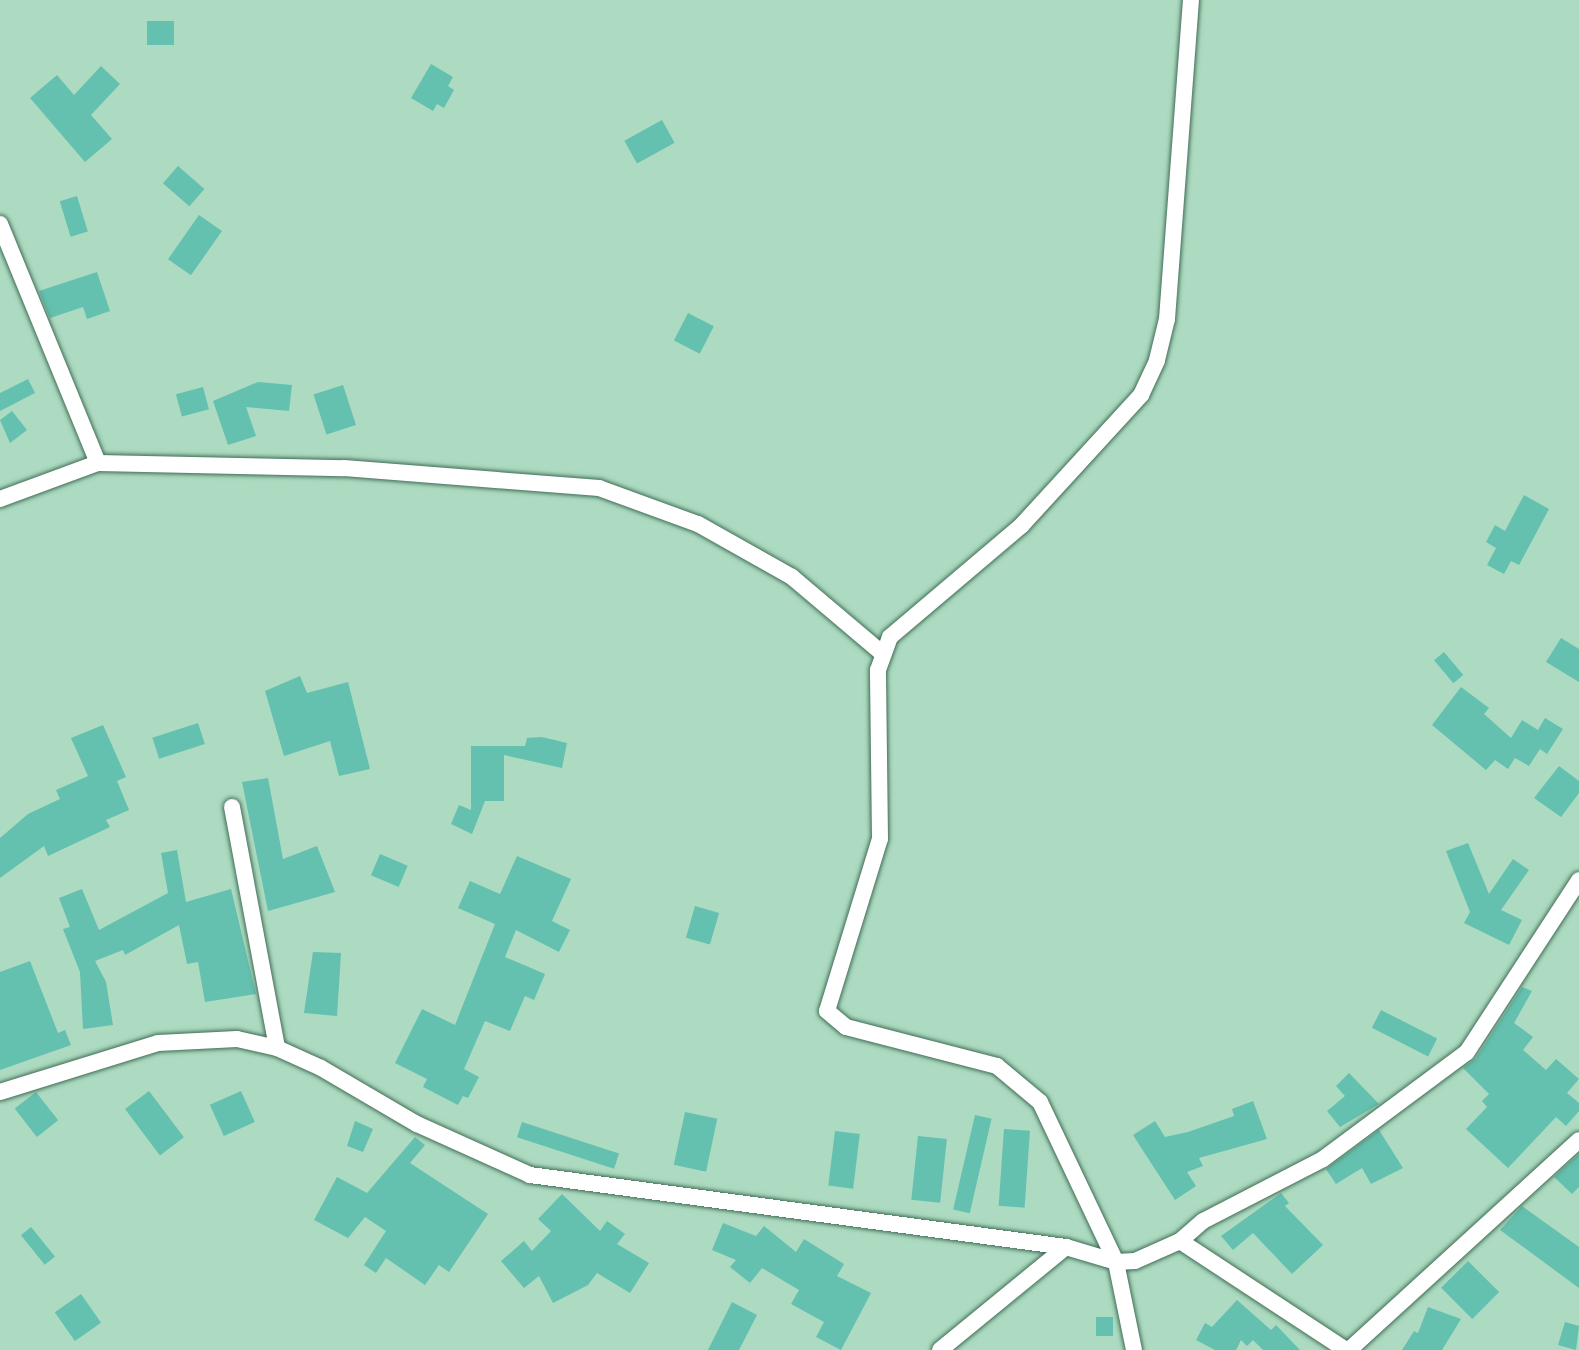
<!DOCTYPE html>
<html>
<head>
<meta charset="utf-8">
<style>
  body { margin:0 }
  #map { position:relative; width:1579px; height:1350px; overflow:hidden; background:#acdbc1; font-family:"Titillium Web",sans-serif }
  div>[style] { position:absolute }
  .building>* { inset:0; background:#64c0af; transform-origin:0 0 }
  .roads { filter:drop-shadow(0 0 2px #416d56) drop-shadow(0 0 2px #416d56) }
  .minor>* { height:16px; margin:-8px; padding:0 8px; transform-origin:8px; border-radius:8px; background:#fff }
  span { translate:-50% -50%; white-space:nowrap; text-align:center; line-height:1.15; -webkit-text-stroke:6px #acdbc1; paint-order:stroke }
</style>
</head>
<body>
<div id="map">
  <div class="building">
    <i style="left:147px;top:21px;width:27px;height:24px"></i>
    <i style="clip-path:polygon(431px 64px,453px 77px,448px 86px,454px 90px,444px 108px,437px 104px,433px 111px,411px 98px)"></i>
    <i style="clip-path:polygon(101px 66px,120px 84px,91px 115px,112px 139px,85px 162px,30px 98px,57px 75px,74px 95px)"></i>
    <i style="left:662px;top:120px;width:26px;height:43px;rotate:61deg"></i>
    <i style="left:178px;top:166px;width:35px;height:23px;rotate:41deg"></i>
    <i style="left:77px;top:196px;width:37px;height:18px;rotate:73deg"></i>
    <i style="left:199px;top:215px;width:28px;height:54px;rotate:35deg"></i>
    <i style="clip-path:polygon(97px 272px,110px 311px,87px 319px,83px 307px,50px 318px,39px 291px)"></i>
    <i style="left:688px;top:313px;width:29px;height:31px;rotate:27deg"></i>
    <i style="clip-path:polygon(28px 379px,35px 393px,0 411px,0 393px)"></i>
    <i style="clip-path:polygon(258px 382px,292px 385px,289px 411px,246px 407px,256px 436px,228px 445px,213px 401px)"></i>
    <i style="left:343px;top:385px;width:42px;height:31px;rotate:72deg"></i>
    <i style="left:203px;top:387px;width:23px;height:28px;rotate:75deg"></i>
    <i style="clip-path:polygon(12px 411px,27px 430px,10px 443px,0 420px)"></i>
    <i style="clip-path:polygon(1524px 495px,1549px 509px,1519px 565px,1511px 561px,1504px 574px,1487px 565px,1496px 548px,1486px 542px,1495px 525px,1505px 531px)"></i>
    <i style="clip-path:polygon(1561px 638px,1579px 649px,1579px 682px,1546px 662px)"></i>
    <i style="left:1444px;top:652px;width:30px;height:13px;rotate:50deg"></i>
    <i style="clip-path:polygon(300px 676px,307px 693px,348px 682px,370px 769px,339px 776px,330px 741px,284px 756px,265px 691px)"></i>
    <i style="clip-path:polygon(1461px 687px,1489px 708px,1484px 714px,1511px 738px,1522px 720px,1538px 730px,1545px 718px,1563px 729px,1547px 754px,1540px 749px,1529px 766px,1515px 758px,1508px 769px,1495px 760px,1486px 770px,1432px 725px)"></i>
    <i style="left:198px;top:723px;width:22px;height:48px;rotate:72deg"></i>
    <i style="clip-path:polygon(103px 725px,126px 777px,117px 781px,129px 810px,106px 820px,110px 827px,48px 856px,44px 846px,0 878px,0 838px,28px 814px,60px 799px,56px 790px,88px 776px,71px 738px)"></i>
    <i style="clip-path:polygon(542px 737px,567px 743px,562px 768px,504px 755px,504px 801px,485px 801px,472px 834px,451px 824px,459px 805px,471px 810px,471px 746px,525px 746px,527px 738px)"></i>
    <i style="clip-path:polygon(1559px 766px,1579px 781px,1579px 793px,1561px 817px,1534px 798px)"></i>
    <i style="clip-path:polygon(268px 778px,283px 859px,317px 846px,335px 892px,268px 911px,242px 782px)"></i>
    <i style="clip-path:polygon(1468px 843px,1489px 894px,1513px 859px,1529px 870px,1501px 910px,1522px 920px,1509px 945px,1464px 923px,1470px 912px,1446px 851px)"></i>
    <i style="clip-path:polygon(177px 850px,186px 902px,231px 889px,256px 994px,205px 1002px,198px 962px,187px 964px,179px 925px,125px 955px,123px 950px,95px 961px,106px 982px,113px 1025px,83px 1029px,80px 972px,63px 929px,70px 927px,59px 898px,82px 889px,99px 930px,168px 893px,161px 853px)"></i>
    <i style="left:380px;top:854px;width:30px;height:23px;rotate:23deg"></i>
    <i style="clip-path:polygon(517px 856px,571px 879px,552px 921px,570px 930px,559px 952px,516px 930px,505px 957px,545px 974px,534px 1000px,525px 996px,510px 1031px,485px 1021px,464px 1069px,479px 1077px,468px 1098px,463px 1096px,458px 1105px,423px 1087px,427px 1079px,395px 1063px,422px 1009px,455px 1025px,495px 924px,458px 908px,470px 881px,500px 894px)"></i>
    <i style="left:695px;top:906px;width:25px;height:33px;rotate:16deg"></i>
    <i style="clip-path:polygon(313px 952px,341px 953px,337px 1016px,304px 1013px)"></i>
    <i style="clip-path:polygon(30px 961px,58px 1033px,65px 1030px,71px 1045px,0 1070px,0 972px)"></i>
    <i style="clip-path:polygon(1522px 987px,1532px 991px,1514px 1023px,1533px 1037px,1523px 1050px,1546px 1070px,1556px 1059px,1579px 1079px,1567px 1093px,1579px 1103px,1579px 1111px,1566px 1126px,1556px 1117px,1508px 1168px,1466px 1129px,1487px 1107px,1482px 1101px,1489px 1094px,1463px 1068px,1476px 1058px)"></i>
    <i style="left:1381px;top:1010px;width:63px;height:20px;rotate:27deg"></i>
    <i style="clip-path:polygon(1349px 1073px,1379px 1104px,1340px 1127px,1327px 1111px,1345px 1096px,1336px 1086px)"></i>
    <i style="left:149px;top:1091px;width:58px;height:30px;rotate:53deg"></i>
    <i style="left:241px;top:1091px;width:34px;height:34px;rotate:66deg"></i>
    <i style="left:36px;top:1092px;width:36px;height:27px;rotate:52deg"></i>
    <i style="clip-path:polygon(1253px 1101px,1267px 1139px,1199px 1158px,1203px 1166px,1187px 1172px,1196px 1186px,1175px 1200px,1133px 1135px,1155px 1121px,1165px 1137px,1188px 1132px,1234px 1116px,1232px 1109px)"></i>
    <i style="left:685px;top:1112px;width:33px;height:54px;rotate:12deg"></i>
    <i style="left:975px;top:1115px;width:17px;height:97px;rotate:13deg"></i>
    <i style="clip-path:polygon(355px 1121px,373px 1129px,363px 1152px,347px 1146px)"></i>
    <i style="left:522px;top:1122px;width:102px;height:16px;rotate:18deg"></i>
    <i style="left:1004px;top:1129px;width:26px;height:77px;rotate:4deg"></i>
    <i style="clip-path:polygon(1379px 1130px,1403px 1168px,1371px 1184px,1362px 1168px,1336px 1184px,1326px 1169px)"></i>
    <i style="left:835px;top:1131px;width:25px;height:55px;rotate:7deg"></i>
    <i style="left:918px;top:1136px;width:29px;height:64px;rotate:6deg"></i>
    <i style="clip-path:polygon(415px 1137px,425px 1145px,410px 1163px,488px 1214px,449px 1272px,439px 1265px,425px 1285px,386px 1258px,376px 1273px,364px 1265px,386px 1231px,365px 1217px,348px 1238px,314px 1220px,337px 1177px,367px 1193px)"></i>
    <i style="clip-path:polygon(1579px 1154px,1579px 1187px,1572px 1194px,1554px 1177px)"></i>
    <i style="clip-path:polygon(1281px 1193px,1289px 1203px,1285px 1206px,1323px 1245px,1292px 1274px,1253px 1233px,1233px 1250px,1221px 1236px)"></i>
    <i style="clip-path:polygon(562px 1194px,600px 1231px,607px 1221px,625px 1234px,617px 1244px,649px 1263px,630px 1293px,597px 1273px,588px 1285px,553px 1303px,539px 1276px,524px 1288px,501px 1261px,524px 1241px,532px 1251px,551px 1231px,538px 1219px)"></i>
    <i style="clip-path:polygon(1522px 1206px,1579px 1247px,1579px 1288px,1500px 1230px)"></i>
    <i style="clip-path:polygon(723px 1223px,756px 1236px,764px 1226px,796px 1252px,804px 1239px,844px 1264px,837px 1276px,871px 1293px,841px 1350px,816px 1337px,824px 1322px,791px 1304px,799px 1290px,762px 1268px,750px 1283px,730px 1267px,736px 1260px,712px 1250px)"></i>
    <i style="left:31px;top:1227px;width:38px;height:13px;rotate:51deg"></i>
    <i style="left:1468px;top:1261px;width:44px;height:38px;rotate:45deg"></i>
    <i style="left:81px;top:1294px;width:35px;height:32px;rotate:55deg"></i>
    <i style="clip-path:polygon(1237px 1300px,1271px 1330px,1276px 1325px,1300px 1350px,1263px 1350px,1253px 1340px,1247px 1346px,1241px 1340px,1236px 1350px,1215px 1350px,1196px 1340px,1205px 1323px,1212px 1327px)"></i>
    <i style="clip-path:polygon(732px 1302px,757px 1315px,739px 1350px,708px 1350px)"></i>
    <i style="clip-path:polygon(1428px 1307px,1461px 1319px,1442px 1350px,1402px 1350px,1414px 1331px,1418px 1333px)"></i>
    <i style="left:1096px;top:1317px;width:17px;height:19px"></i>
    <i style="clip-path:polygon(1565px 1322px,1579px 1326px,1576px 1350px,1558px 1345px)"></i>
  </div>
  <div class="roads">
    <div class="minor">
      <i style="left:0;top:224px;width:258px;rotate:67.7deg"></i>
      <i style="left:98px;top:463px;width:246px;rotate:1.2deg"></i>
      <i style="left:344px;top:468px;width:256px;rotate:4.5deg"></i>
      <i style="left:599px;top:488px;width:105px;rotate:20deg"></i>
      <i style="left:698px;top:524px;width:108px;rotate:29.4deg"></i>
      <i style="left:792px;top:577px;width:118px;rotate:40.2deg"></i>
      <i style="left:0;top:499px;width:104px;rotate:-20.2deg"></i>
      <i style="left:232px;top:807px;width:245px;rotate:79.4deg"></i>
      <i style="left:0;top:1092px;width:165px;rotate:-17.2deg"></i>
      <i style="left:158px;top:1043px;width:79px;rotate:-2.9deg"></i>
      <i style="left:237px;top:1039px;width:41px;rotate:12.7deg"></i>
      <i style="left:277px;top:1048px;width:48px;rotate:24.4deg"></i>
      <i style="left:321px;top:1068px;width:111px;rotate:30.3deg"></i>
      <i style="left:417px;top:1124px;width:124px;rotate:24.3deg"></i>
      <i style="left:530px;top:1175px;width:541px;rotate:7.65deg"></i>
      <i style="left:1066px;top:1247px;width:52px;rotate:16.7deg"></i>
      <i style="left:1116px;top:1262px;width:19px;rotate:-3deg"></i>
      <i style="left:1135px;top:1261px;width:49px;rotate:-24deg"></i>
      <i style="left:1180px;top:1241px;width:199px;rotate:33.3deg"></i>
      <i style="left:1180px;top:1241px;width:30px;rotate:-41deg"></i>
      <i style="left:1203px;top:1221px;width:135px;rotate:-27.3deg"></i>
      <i style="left:1323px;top:1159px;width:179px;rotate:-36.6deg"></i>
      <i style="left:1467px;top:1052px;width:205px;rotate:-56.9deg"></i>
      <i style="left:940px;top:1350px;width:163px;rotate:-39.3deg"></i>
      <i style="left:1134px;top:1350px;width:90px;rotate:-101.6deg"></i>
      <i style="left:1116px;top:1262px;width:177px;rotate:-115.4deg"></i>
      <i style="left:1040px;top:1102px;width:56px;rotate:-140.1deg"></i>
      <i style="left:997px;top:1066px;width:156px;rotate:-165.5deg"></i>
      <i style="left:846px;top:1027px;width:25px;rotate:-140deg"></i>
      <i style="left:827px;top:1011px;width:180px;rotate:-72.9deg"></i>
      <i style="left:880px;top:839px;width:169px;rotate:-90.7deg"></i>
      <i style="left:878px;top:670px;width:35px;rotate:-70deg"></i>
      <i style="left:890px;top:637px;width:172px;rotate:-40.3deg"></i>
      <i style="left:1021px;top:526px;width:178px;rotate:-47.5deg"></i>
      <i style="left:1141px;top:395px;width:38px;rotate:-65deg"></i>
      <i style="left:1157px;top:360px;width:42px;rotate:-76.3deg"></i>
      <i style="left:1167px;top:319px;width:320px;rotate:-85.7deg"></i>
      <i style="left:1349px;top:1350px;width:311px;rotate:-42.4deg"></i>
    </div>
  </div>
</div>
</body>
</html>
